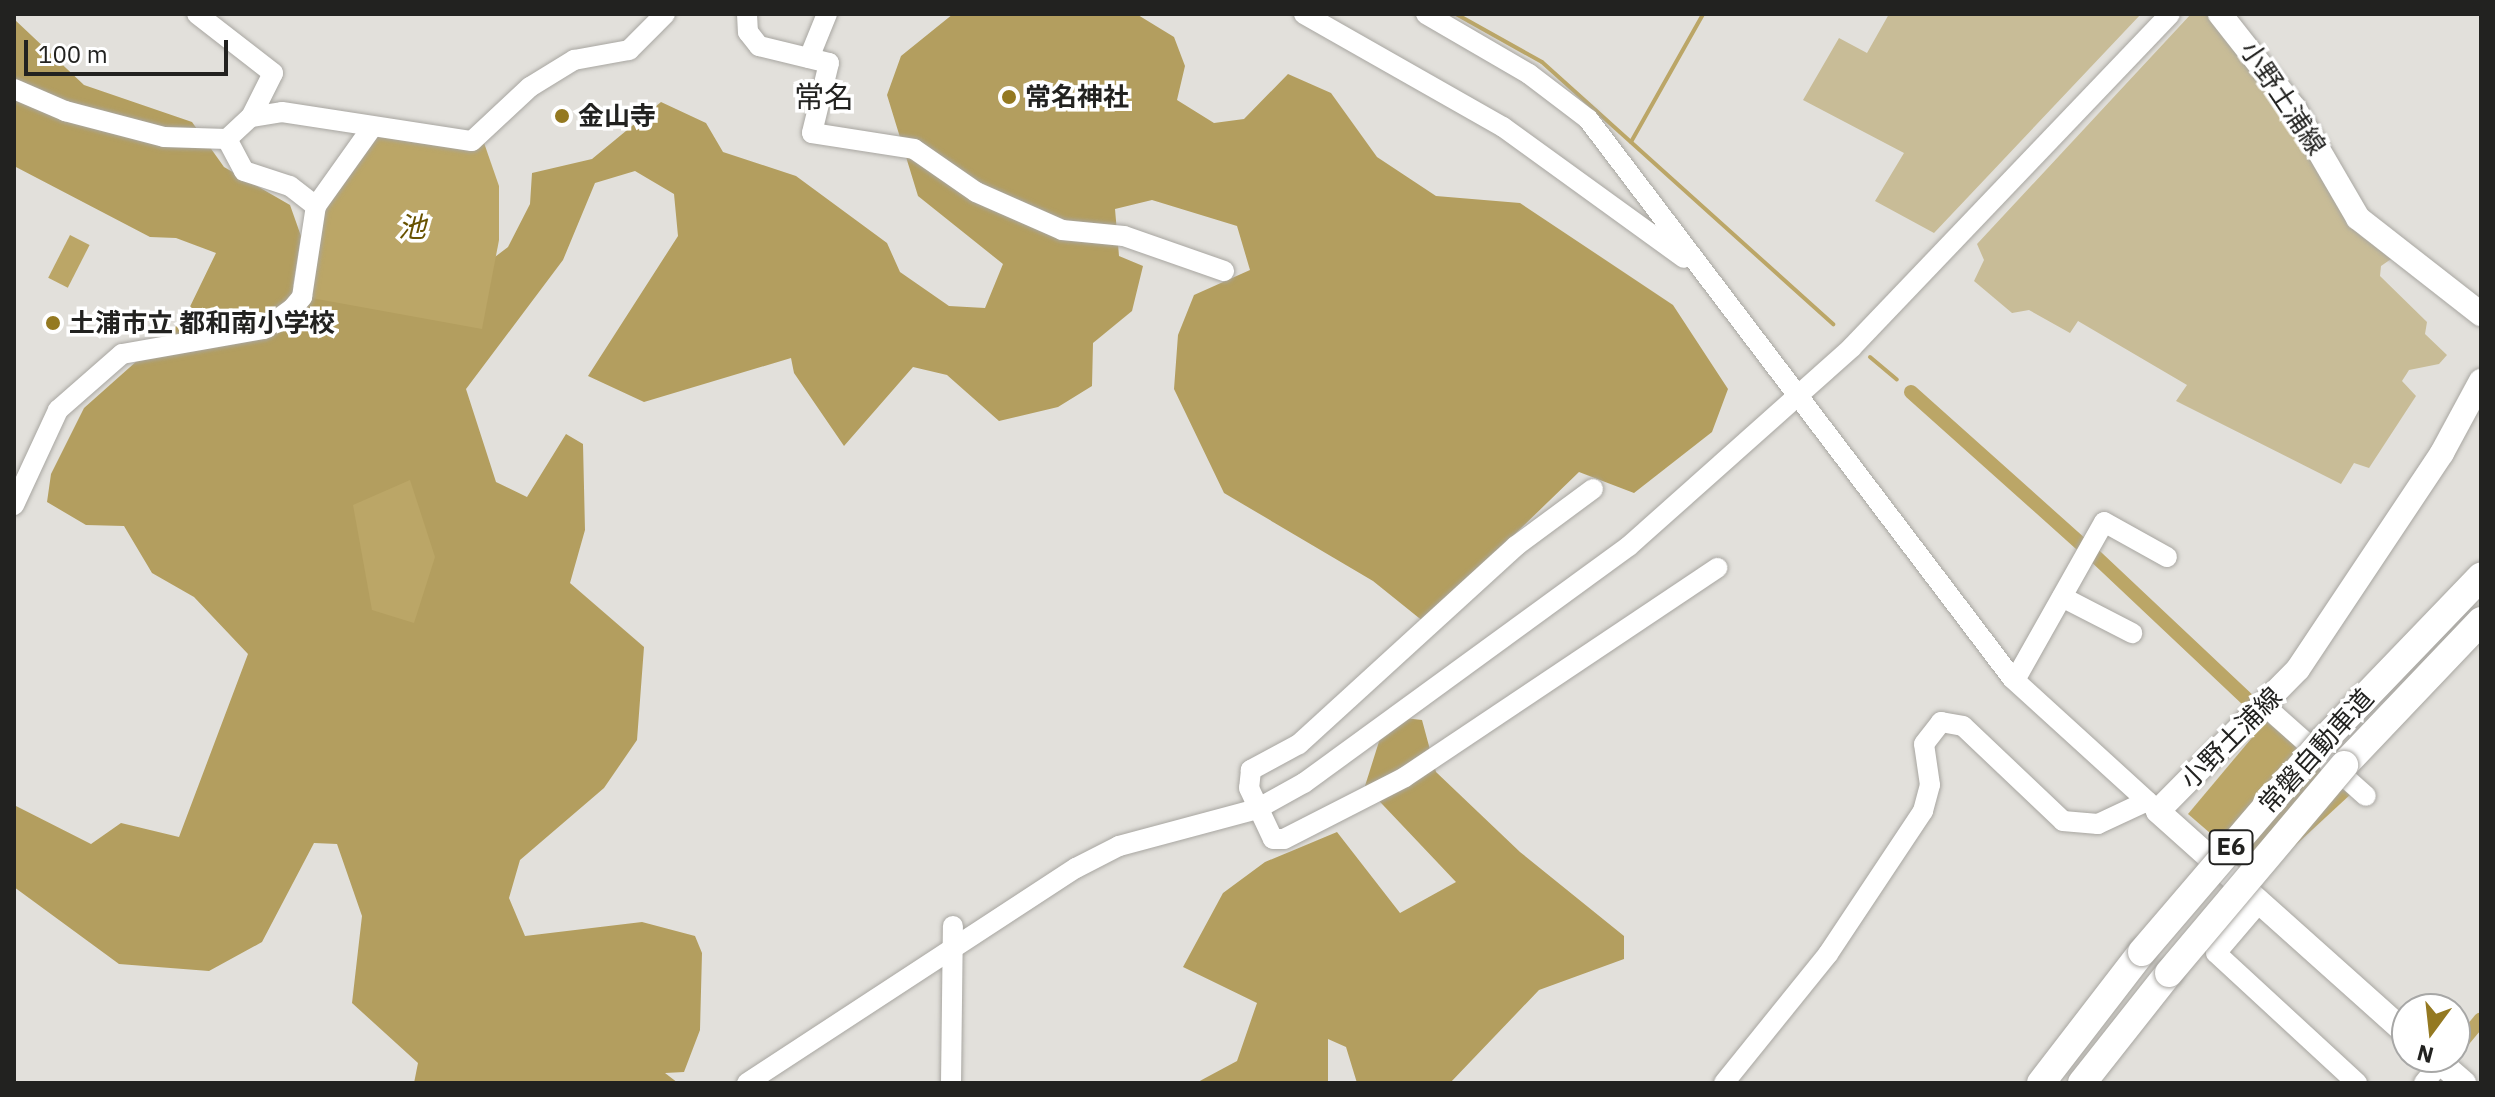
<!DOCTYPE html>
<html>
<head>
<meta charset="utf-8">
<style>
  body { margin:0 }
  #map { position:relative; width:2495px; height:1097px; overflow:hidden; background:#e2e0db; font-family:"IBM Plex Sans","Noto Sans JP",sans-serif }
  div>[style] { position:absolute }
  .green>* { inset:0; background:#c8bc97 }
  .forest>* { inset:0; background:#b39e5f }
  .water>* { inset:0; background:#bba667; transform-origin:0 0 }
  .stream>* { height:4px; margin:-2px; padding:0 2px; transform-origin:2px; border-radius:2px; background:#bba667 }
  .canal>* { height:14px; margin:-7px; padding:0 7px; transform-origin:7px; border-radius:7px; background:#bba667 }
  .roads { filter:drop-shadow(0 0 2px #a8a6a1) drop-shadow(0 0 2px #a8a6a1) }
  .minor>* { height:20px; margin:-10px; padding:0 10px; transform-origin:10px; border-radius:10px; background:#fff }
  .major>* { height:24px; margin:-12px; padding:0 12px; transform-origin:12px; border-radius:12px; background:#fff }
  .highway>* { height:28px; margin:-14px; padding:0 14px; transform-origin:14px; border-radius:14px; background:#fff }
  .bridges { filter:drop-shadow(0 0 2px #a8a6a1) drop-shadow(0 0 2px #a8a6a1) }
  .highway-bridge>* { height:28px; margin:-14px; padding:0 14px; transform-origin:14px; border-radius:14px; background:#fff }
  .dots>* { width:22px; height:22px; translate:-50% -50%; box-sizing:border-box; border:4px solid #fff; border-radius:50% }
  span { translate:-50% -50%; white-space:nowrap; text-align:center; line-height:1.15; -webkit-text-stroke:7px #fff; paint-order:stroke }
  .shield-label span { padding:2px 6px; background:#fff; border:2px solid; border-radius:6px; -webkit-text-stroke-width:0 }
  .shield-label { font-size:24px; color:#222220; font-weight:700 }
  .poi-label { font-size:26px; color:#222220; font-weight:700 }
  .left { translate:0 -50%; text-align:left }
  .street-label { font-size:26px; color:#222220 }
  .water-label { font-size:28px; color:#685200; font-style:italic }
  .quarter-label { font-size:30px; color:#222220 }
  .frame { position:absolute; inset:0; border:16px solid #222220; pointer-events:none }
  .north { position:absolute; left:2391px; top:993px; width:80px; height:80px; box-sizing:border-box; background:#fff; border:2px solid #a7a7a6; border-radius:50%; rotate:195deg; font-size:22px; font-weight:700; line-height:32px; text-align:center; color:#222220 }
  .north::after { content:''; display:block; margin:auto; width:28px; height:36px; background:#947921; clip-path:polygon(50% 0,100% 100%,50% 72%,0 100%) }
  .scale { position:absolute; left:24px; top:40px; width:204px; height:36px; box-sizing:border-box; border:4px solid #222220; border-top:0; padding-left:10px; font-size:24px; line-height:28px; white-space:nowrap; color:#222220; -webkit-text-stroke:6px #fff; paint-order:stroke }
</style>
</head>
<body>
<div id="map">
  <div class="green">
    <i style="clip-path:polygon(1889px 14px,2141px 14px,1934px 233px,1875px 201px,1904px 153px,1803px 100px,1839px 38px,1867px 53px)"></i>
    <i style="clip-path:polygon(2191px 14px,2206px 14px,2230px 32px,2281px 99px,2346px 216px,2361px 236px,2394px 257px,2381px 266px,2380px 276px,2427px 322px,2425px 334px,2447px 355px,2439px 364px,2409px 370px,2402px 381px,2416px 396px,2369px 468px,2354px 463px,2341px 484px,2176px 401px,2187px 385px,2078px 321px,2070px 333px,2029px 310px,2012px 313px,1974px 281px,1984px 260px,1977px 244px)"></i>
  </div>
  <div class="forest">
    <i style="clip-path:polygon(953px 14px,1138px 15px,1174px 37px,1185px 66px,1177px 100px,1214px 123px,1244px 119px,1288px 74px,1331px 93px,1377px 157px,1436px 196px,1520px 203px,1673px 305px,1728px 389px,1712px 432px,1634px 493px,1579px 472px,1424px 622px,1373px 581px,1224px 493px,1174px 389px,1178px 335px,1194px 295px,1250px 270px,1237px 226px,1152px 200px,1115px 209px,1119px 256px,1143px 266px,1132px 311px,1093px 343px,1092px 386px,1058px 407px,999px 421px,947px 375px,913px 367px,844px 446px,794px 373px,791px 358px,644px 402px,588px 376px,678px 236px,674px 194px,635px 171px,595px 183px,563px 260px,466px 389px,496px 482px,527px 497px,566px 434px,583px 444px,585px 530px,570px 583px,644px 647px,637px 740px,604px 788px,520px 860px,509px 898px,525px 936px,642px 922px,695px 936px,702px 953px,700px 1030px,684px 1072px,665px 1073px,678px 1083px,414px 1083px,418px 1063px,352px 1003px,362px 916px,337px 844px,314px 843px,262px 942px,209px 971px,119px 964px,14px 887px,14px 805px,91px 844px,121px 823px,179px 837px,248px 654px,194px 597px,152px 573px,124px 526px,86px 525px,47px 502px,51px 474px,84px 408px,184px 319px,216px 253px,176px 238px,150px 237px,14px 166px,14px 19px,84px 85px,192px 122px,224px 167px,290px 205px,301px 236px,293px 286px,358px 295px,457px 286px,508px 247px,530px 204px,532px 173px,592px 159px,661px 102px,706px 123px,723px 152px,796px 176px,887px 243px,900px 272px,949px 306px,985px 308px,1003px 264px,918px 196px,887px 95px,901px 56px)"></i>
    <i style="clip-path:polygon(1387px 716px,1422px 720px,1436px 772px,1520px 852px,1624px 936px,1624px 959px,1539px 990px,1450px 1083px,1357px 1083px,1346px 1047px,1328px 1039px,1328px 1083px,1196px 1083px,1237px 1061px,1257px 1003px,1183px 967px,1223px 893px,1265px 862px,1337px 832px,1400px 913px,1456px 882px,1365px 786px)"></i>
  </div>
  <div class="water">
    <i style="clip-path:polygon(371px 132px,483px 140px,499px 186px,499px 240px,482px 329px,306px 297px,320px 207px)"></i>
    <i style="left:70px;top:235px;width:22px;height:48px;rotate:27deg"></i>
    <i style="clip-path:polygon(410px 480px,435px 557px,414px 623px,372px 610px,353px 505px)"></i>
    <i style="clip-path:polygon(2266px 721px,2352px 793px,2261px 877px,2188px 814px)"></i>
  </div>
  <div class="stream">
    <i style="left:1456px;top:14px;width:98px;rotate:29.2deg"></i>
    <i style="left:1542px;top:62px;width:392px;rotate:42deg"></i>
    <i style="left:1631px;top:142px;width:147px;rotate:-60.6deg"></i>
    <i style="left:1870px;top:357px;width:35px;rotate:40deg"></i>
  </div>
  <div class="canal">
    <i style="left:1911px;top:392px;width:228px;rotate:41.8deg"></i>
    <i style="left:2094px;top:555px;width:216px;rotate:43.3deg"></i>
    <i style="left:2455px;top:1050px;width:40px;rotate:-50deg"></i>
  </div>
  <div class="roads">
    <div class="minor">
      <i style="left:747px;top:14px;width:18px;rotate:87deg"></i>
      <i style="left:748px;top:32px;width:18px;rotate:52deg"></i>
      <i style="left:759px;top:46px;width:72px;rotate:13.7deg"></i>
      <i style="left:829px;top:63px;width:72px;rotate:103.7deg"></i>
      <i style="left:812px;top:133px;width:103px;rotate:8.9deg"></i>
      <i style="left:914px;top:149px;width:75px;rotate:34.7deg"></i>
      <i style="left:976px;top:192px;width:94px;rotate:23.8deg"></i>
      <i style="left:1062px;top:230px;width:62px;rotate:5.5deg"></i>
      <i style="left:1124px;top:236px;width:106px;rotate:19.3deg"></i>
      <i style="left:1304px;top:14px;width:229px;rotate:29.6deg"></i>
      <i style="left:1503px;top:127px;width:223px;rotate:35.9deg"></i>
      <i style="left:1426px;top:14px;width:119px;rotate:30.2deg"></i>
      <i style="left:1529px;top:74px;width:74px;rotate:37.3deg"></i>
      <i style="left:1588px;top:119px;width:702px;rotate:52.82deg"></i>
      <i style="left:2012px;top:678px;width:197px;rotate:42.3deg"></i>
      <i style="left:809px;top:58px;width:48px;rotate:-67.8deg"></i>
      <i style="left:14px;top:89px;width:56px;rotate:23.3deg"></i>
      <i style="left:65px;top:111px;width:102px;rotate:14.7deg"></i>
      <i style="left:164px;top:137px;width:63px;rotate:1.8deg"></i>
      <i style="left:227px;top:139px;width:33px;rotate:-43deg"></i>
      <i style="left:251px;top:117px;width:49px;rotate:-63.4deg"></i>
      <i style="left:273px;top:73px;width:96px;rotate:-142.2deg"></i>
      <i style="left:251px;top:117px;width:31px;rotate:-9deg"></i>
      <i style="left:282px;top:112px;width:192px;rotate:8.7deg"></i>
      <i style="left:472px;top:141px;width:79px;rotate:-43deg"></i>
      <i style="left:530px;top:87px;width:52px;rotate:-31.5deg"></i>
      <i style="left:574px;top:60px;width:56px;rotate:-10.3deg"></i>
      <i style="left:629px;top:50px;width:51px;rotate:-45deg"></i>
      <i style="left:227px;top:139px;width:36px;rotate:62deg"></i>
      <i style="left:244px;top:171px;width:48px;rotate:18.1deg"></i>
      <i style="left:290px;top:186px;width:33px;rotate:38deg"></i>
      <i style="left:1593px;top:489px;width:96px;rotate:143.5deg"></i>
      <i style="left:1516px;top:546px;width:294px;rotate:137.6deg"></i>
      <i style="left:1299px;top:744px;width:55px;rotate:151.6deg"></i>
      <i style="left:1251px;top:770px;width:18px;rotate:96deg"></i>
      <i style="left:1249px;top:788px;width:56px;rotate:64.8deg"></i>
      <i style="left:1273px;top:839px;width:11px"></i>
      <i style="left:1284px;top:839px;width:136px;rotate:-27.1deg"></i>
      <i style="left:1405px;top:777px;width:376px;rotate:-33.8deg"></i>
      <i style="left:14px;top:505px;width:105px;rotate:-65.1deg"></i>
      <i style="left:58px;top:410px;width:85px;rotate:-41.2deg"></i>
      <i style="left:122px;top:354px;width:144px;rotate:-10deg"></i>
      <i style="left:264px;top:329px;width:34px;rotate:-36deg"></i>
      <i style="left:292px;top:309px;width:16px;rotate:-50deg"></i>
      <i style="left:302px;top:297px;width:92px;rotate:-81.3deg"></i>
      <i style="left:316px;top:206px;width:95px;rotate:-54.5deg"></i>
      <i style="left:2062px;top:597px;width:79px;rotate:27.2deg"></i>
      <i style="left:2015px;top:680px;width:181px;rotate:-60.6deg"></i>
      <i style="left:2104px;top:522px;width:72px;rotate:29.1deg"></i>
      <i style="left:2265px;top:706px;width:135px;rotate:41.7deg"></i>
      <i style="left:2257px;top:905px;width:63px;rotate:130.5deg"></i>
      <i style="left:2216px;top:953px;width:192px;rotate:42.7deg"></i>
      <i style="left:747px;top:1083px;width:393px;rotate:-33.2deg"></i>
      <i style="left:1076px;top:868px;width:48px;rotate:-27.1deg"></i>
      <i style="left:1119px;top:846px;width:143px;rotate:-15deg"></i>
      <i style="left:1257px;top:809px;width:54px;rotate:-29deg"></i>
      <i style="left:1304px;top:783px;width:402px;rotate:-36.1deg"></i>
      <i style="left:1629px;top:546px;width:299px;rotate:-41.7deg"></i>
      <i style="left:1852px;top:347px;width:460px;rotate:-46.3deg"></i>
      <i style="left:951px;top:1083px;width:157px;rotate:-89.3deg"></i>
      <i style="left:1724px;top:1083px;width:166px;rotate:-51.1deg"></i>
      <i style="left:1828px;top:954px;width:172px;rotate:-56.4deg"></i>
      <i style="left:1923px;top:811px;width:27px;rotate:-75deg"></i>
      <i style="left:1930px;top:785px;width:41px;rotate:-98.3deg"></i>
      <i style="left:1924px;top:744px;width:28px;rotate:-52deg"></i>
      <i style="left:1941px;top:722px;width:22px;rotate:10deg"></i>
      <i style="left:1963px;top:726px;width:138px;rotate:43.5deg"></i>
      <i style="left:2063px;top:821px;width:35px;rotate:5deg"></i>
      <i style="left:2098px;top:824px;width:54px;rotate:-25.1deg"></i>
      <i style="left:2424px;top:1083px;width:26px;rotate:-51deg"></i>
    </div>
    <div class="major">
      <i style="left:2220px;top:14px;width:120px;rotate:51.8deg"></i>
      <i style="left:2294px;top:108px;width:127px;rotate:59.8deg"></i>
      <i style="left:2358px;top:218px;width:156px;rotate:38deg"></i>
      <i style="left:2407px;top:1034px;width:334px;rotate:-138.2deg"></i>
      <i style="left:2158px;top:811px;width:199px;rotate:-45.4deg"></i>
      <i style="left:2298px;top:669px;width:260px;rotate:-56.3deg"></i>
      <i style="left:2442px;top:453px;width:82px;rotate:-61.6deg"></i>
      <i style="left:2434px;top:1057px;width:40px;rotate:41deg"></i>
    </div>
    <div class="highway">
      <i style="left:2321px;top:743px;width:231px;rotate:-46.1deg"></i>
      <i style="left:2344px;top:765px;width:199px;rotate:-46.4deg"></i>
      <i style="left:2041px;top:1083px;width:165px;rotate:-52.4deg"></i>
      <i style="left:2082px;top:1083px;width:140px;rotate:-51.7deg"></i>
    </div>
  </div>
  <div class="bridges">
    <div class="highway-bridge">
      <i style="left:2142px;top:952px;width:275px;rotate:-49.4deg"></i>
      <i style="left:2169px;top:973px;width:272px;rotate:-49.9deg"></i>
    </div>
  </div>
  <div class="dots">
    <i style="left:1009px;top:97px;background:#947921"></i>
    <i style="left:562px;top:116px;background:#947921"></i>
    <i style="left:53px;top:323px;background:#947921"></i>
  </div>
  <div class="shield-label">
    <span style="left:2231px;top:847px">E6</span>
  </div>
  <div class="poi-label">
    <span class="left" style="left:1025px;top:97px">常名神社</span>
    <span class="left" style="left:578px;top:116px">金山寺</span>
    <span class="left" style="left:69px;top:323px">土浦市立 都和南小学校</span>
  </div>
  <div class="street-label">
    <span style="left:2283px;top:98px;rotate:56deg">小野土浦線</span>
    <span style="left:2231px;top:738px;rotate:-45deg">小野土浦線</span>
    <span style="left:2316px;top:751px;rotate:-48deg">常磐自動車道</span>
  </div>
  <div class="water-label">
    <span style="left:412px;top:227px">池</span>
  </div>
  <div class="quarter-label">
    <span style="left:824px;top:97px">常名</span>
  </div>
  <div class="frame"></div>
  <div class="north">N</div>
  <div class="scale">100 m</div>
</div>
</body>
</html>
